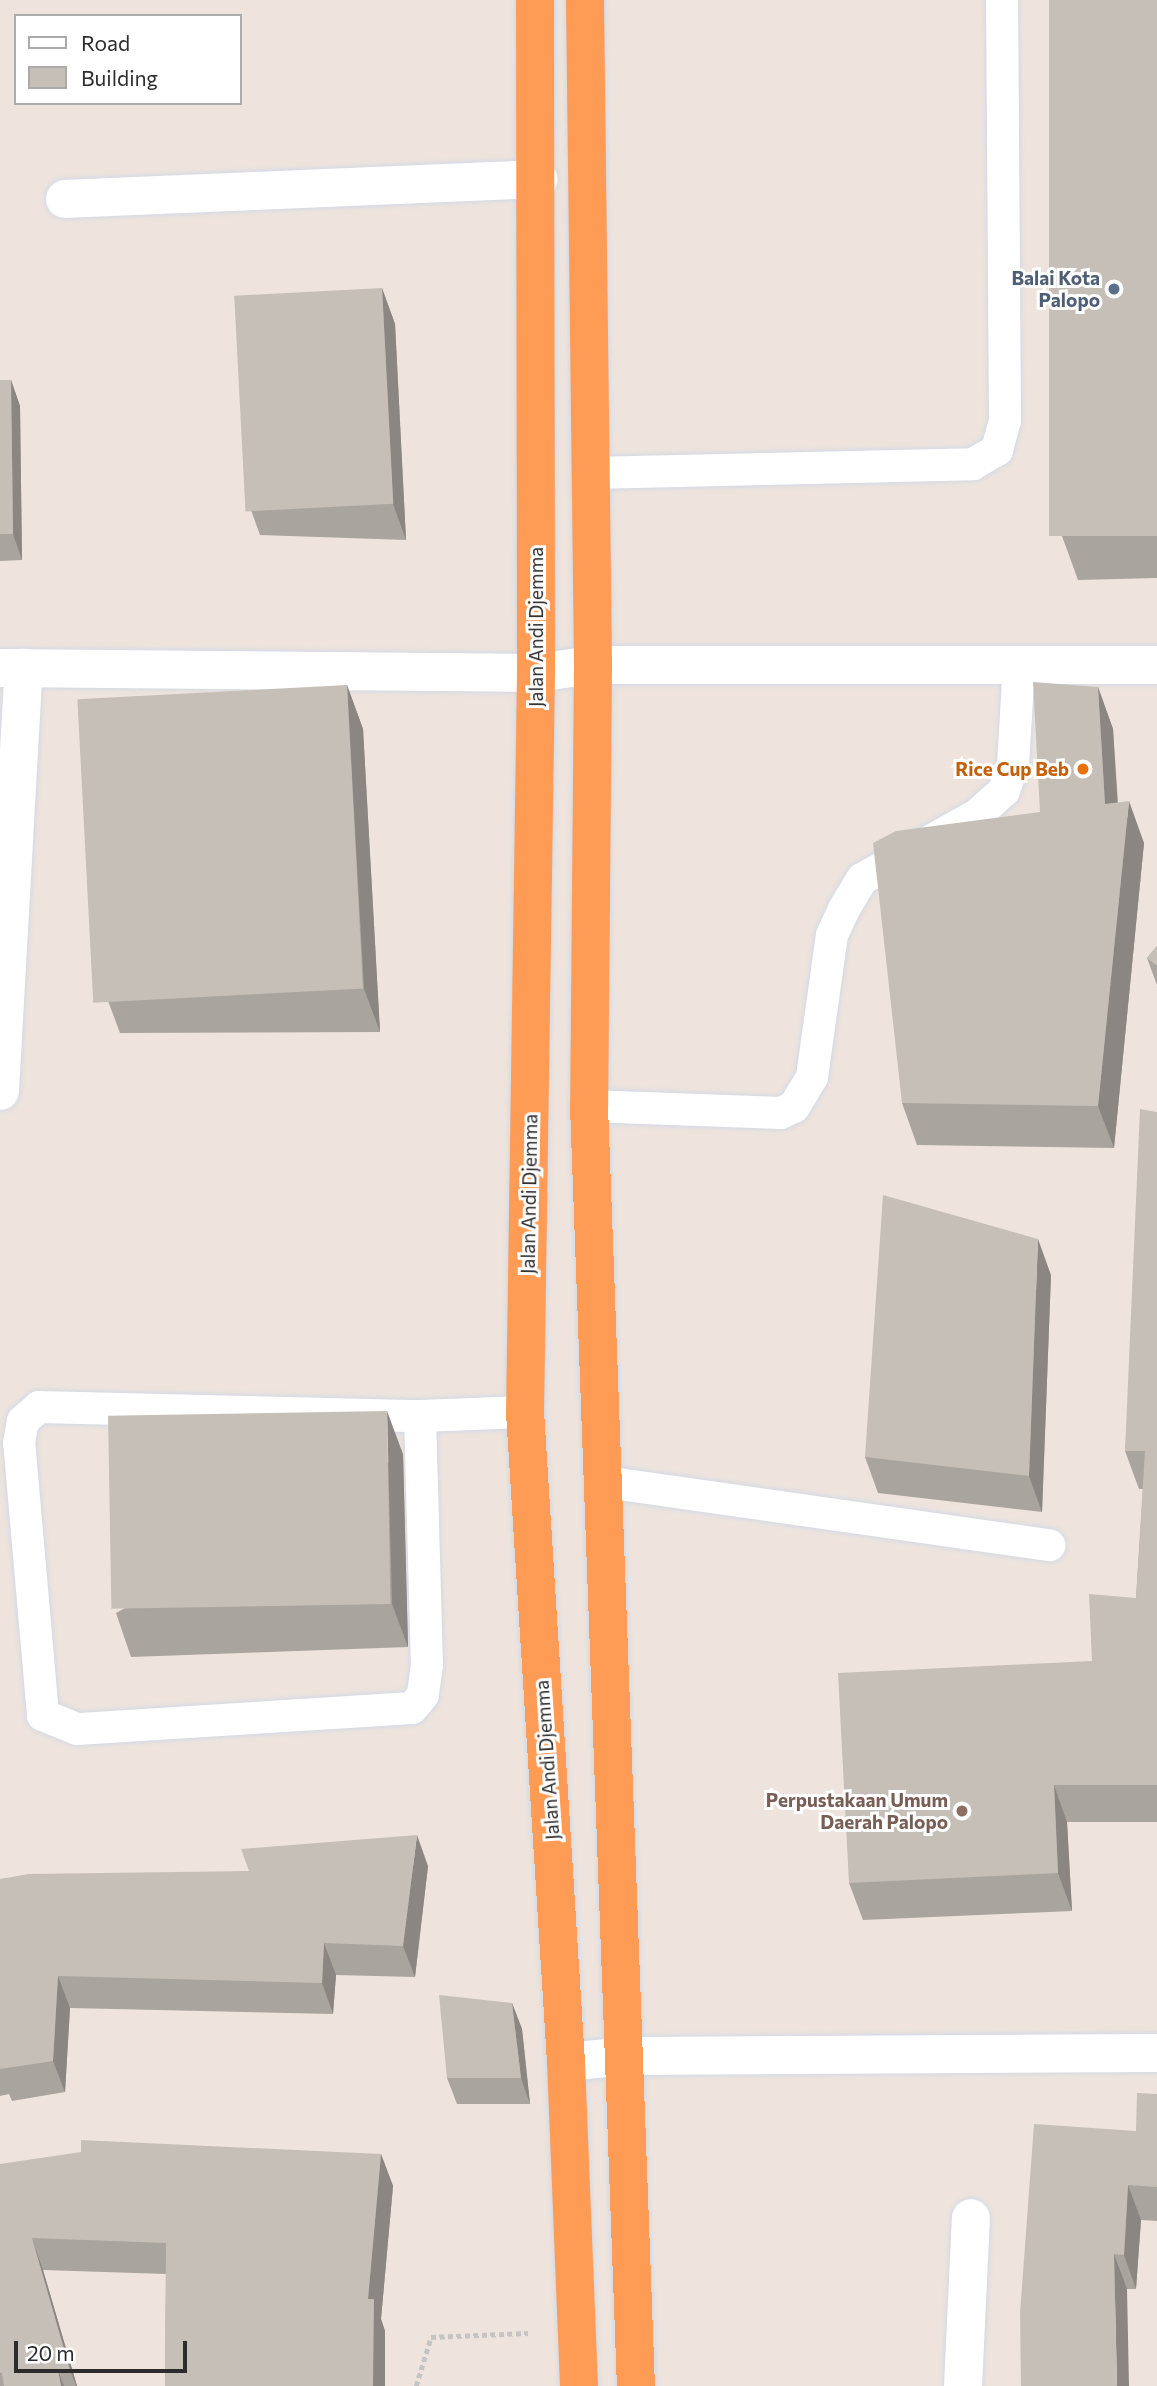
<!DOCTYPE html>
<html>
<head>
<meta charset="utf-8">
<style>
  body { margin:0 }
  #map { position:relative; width:1157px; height:2386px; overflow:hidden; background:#eee4dd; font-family:Commissioner,sans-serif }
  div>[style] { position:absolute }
  .path>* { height:4.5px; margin-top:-2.25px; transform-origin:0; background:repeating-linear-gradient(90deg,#c4c4c4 0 5px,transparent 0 8.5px) }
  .roads { filter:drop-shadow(0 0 2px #d2d9e5) drop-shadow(0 0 2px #d2d9e5) }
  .service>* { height:32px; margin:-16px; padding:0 16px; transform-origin:16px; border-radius:16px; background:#fff }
  .minor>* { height:38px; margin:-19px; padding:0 19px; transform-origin:19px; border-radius:19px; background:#fff }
  .trunk>* { height:38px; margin:-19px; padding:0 19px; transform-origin:19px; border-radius:19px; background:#fe9c56 }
  .wall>* { inset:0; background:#aaa49e }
  .shaded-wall>* { inset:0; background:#8b8681 }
  .building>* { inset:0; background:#c6bfb8; transform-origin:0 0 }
  .dots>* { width:19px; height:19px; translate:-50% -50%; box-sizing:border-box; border:4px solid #fff; border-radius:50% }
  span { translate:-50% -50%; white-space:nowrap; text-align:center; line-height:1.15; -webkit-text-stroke:6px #fff; paint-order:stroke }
  .service-label { font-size:19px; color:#4e5e75; font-weight:700 }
  .right { translate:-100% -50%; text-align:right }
  .street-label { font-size:19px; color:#2c2c2c }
  .food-label { font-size:19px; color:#c56008; font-weight:700 }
  .education-label { font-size:19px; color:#785e54; font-weight:700 }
  .legend { position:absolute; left:14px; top:14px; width:228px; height:91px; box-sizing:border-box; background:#fff; border:2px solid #ababab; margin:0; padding:9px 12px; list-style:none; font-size:21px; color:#2c2c2c }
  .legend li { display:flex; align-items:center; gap:14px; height:35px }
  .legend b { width:35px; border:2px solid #ababab }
  .scale { position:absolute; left:14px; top:2341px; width:173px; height:32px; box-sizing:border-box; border:4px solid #2c2c2c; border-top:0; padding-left:9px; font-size:21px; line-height:24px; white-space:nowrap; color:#2c2c2c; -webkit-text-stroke:5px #fff; paint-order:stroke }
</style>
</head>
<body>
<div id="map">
  <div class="path">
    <i style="left:416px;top:2386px;width:51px;rotate:-73deg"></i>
    <i style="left:431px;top:2337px;width:97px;rotate:-2.4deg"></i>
  </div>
  <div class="roads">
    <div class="service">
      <i style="left:591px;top:473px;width:382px;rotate:-1.3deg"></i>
      <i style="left:973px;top:464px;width:28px;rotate:-30deg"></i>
      <i style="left:997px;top:450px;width:30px;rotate:-75deg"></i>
      <i style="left:1005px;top:421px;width:421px;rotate:-90.4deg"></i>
      <i style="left:589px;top:1106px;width:192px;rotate:2.1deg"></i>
      <i style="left:781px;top:1113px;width:14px;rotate:-25deg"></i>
      <i style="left:794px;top:1107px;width:35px;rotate:-59deg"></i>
      <i style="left:812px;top:1077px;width:143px;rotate:-82deg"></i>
      <i style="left:832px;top:935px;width:29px;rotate:-65deg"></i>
      <i style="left:844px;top:909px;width:35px;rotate:-59deg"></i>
      <i style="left:862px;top:879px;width:132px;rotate:-29.1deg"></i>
      <i style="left:977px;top:815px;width:36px;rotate:-42deg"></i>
      <i style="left:1004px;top:791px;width:28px;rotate:-72deg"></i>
      <i style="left:1013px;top:764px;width:98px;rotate:-86.5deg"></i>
      <i style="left:420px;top:1416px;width:249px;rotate:88.4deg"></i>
      <i style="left:427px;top:1665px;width:30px;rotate:98deg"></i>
      <i style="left:423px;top:1695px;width:17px;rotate:130deg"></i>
      <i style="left:412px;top:1708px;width:336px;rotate:176.4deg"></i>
      <i style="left:77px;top:1729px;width:37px;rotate:-158deg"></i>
      <i style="left:43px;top:1715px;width:273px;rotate:-95deg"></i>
      <i style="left:19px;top:1443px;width:22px;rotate:-80deg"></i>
      <i style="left:23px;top:1421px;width:21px;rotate:-41deg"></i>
      <i style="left:39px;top:1407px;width:381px;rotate:1.4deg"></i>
      <i style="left:420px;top:1416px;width:105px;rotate:-2.2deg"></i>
      <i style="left:605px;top:1482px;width:449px;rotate:8.1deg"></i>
    </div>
    <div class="minor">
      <i style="left:65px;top:199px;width:474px;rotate:-2.4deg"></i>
      <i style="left:0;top:668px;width:536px;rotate:0.53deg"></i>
      <i style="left:536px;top:673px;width:58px;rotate:-8deg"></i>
      <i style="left:593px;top:665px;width:564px"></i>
      <i style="left:0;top:1091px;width:424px;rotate:-86.8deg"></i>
      <i style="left:566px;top:2062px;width:60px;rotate:-5.7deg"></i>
      <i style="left:626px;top:2056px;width:531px;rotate:-0.32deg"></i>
      <i style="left:963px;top:2386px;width:168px;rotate:-87.3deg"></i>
    </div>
    <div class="trunk">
      <i style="left:535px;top:0;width:673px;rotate:89.91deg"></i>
      <i style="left:536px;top:673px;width:739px;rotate:90.85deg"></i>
      <i style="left:525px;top:1412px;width:651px;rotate:86.39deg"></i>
      <i style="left:566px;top:2062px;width:324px;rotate:87.7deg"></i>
      <i style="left:585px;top:0;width:665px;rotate:89.31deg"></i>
      <i style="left:593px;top:665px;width:441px;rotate:90.5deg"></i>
      <i style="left:589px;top:1106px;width:1281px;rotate:87.9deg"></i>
    </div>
  </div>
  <div class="wall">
    <i style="clip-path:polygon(1157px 0,1157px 578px,1078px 580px,1062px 536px)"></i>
    <i style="clip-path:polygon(382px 288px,395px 324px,406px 540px,260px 535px,247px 499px)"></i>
    <i style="clip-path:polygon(0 380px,11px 380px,20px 406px,22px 560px,0 561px)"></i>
    <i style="clip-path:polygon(347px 685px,363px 729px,380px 1032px,120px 1033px,104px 990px)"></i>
    <i style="clip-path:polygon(1098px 687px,1113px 729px,1118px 802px,1144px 843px,1114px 1148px,917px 1145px,902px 1103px,1040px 812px)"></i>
    <i style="clip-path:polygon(1157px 946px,1157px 985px,1147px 958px)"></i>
    <i style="clip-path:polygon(1157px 1112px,1157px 1822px,1067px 1822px,1072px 1911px,863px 1920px,849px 1883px,1092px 1661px,1136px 1598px,1143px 1489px,1139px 1489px,1125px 1451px)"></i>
    <i style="clip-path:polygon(1051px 1275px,1042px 1512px,878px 1493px,865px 1457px)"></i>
    <i style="clip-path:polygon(403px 1454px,408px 1647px,131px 1657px,116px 1613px)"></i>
    <i style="clip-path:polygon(428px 1866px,415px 1977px,336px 1975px,333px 2014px,70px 2008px,65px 2092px,12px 2101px,9px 2094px,0 2096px,0 1879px)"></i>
    <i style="clip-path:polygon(512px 2003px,522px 2029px,530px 2104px,457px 2104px,447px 2078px)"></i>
    <i style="clip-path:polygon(1157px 2094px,1157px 2221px,1141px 2220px,1136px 2289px,1127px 2289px,1021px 2386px,1136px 2131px)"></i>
    <i style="clip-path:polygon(381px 2154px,393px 2186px,381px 2319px,385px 2331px,385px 2386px,165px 2386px,166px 2274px,43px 2270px,77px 2386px,0 2386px,0 2164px)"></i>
  </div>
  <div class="shaded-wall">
    <i style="clip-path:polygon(382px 288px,395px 324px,406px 540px,393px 504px)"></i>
    <i style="clip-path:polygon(11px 380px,20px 406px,22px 560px,13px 534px)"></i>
    <i style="clip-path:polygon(347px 685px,363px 729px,380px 1032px,364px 989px)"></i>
    <i style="clip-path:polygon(1098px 687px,1113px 729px,1120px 846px,1105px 804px)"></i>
    <i style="clip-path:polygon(1129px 801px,1144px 843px,1114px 1148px,1098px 1106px)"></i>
    <i style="clip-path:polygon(1038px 1239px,1051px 1275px,1042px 1512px,1029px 1476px)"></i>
    <i style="clip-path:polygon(387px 1411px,403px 1454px,408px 1647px,392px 1604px)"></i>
    <i style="clip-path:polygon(1054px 1785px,1067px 1822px,1072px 1911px,1058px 1873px)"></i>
    <i style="clip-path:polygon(417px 1835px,428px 1866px,415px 1977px,403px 1946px)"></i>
    <i style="clip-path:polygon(324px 1943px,336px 1975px,333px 2014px,322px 1983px)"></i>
    <i style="clip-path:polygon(58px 1976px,70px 2008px,65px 2092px,53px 2061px)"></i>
    <i style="clip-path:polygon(512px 2003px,522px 2029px,530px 2104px,521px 2078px)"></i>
    <i style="clip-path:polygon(381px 2154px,393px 2186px,381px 2319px,385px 2331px,385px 2386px,373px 2386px,368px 2299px)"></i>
    <i style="clip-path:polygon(1128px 2185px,1141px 2220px,1136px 2289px,1124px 2255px)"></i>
    <i style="clip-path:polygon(32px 2238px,43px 2270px,77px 2386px,76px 2386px,70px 2370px)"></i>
    <i style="clip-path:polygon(1114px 2254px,1127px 2289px,1129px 2386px,1117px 2386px)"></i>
    <i style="clip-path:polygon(58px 2370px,64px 2386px,61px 2386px)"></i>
  </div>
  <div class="building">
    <i style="left:1049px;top:0;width:108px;height:536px"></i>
    <i style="left:382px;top:288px;width:216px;height:148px;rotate:87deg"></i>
    <i style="clip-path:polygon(0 380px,11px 380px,13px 534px,0 534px)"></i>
    <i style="clip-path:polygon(1033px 682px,1098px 687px,1105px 804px,1129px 801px,1098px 1106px,902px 1103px,873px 843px,896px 831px,1040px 812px)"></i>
    <i style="left:347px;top:685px;width:304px;height:270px;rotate:87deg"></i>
    <i style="clip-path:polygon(1157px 946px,1157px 966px,1147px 958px)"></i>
    <i style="clip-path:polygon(1140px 1109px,1157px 1112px,1157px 1785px,1054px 1785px,1058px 1873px,849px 1883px,838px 1673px,1092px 1661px,1089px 1594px,1136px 1598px,1145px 1451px,1125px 1451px)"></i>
    <i style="clip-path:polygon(883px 1195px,1038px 1239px,1029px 1476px,865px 1457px)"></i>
    <i style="left:387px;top:1411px;width:193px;height:279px;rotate:89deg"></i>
    <i style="clip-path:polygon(417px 1835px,403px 1946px,324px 1943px,322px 1983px,58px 1976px,53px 2061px,0 2069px,0 1879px,29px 1874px,249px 1871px,241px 1849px)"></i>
    <i style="clip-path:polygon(439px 1995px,512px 2003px,521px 2078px,447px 2078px)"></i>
    <i style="clip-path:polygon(1137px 2093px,1157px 2094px,1157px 2187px,1128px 2185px,1124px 2255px,1114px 2254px,1117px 2386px,1021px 2386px,1020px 2313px,1034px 2124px,1136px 2131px)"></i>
    <i style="clip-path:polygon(81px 2140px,381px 2154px,368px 2299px,374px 2299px,373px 2386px,165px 2386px,166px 2243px,32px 2238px,70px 2370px,58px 2370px,61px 2386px,4px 2386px,2px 2373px,0 2373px,0 2164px,81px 2152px)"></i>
  </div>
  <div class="dots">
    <i style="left:1114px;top:289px;background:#5c6f8a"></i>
    <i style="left:1083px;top:769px;background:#e8710a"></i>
    <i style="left:962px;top:1811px;background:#8d6e63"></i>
  </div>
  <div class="service-label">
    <span class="right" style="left:1100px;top:289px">Balai Kota<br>Palopo</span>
  </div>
  <div class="street-label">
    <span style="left:536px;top:627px;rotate:-90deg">Jalan Andi Djemma</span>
    <span style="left:529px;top:1194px;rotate:-89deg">Jalan Andi Djemma</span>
    <span style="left:547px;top:1760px;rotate:-94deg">Jalan Andi Djemma</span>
  </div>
  <div class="food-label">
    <span class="right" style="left:1069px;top:769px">Rice Cup Beb</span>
  </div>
  <div class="education-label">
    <span class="right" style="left:948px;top:1811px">Perpustakaan Umum<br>Daerah Palopo</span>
  </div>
  <ul class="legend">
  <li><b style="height:9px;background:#fff"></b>Road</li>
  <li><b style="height:19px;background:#c6bfb8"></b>Building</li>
  </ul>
  <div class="scale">20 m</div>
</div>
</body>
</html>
